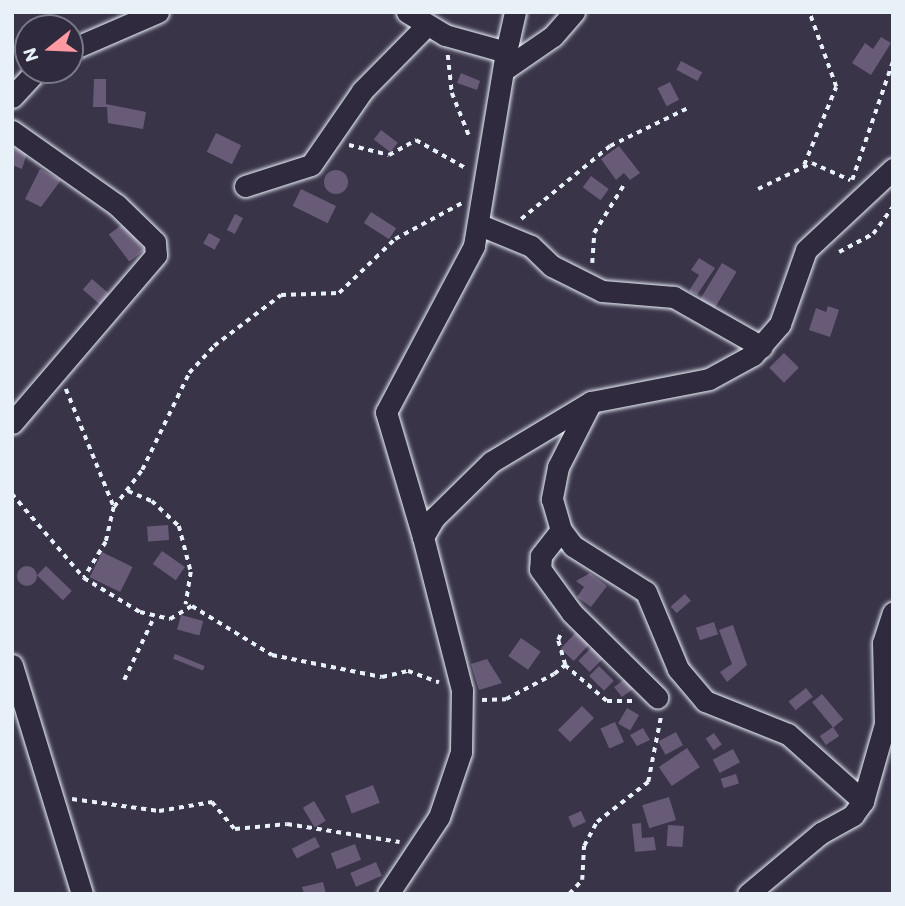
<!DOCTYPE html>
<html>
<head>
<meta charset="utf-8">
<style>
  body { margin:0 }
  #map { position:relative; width:905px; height:906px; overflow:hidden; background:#3a3449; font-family:Itim,sans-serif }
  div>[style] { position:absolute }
  .building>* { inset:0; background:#685b78; transform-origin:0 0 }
  .round { border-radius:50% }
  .path>* { height:3.5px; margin-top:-1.75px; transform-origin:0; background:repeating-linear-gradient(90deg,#e8f1f8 0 5px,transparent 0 10px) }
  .roads { filter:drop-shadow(0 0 2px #e8f1f8) drop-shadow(0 0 2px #e8f1f8) }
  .street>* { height:21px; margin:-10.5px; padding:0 10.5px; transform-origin:10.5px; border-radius:10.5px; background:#2f2a3d }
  span { translate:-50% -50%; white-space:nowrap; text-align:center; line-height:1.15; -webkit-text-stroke:6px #2f2a3d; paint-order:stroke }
  .frame { position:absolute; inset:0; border:14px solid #e8f1f8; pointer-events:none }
  .north { position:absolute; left:14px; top:14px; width:70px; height:70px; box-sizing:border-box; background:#2f2a3d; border:2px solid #797a88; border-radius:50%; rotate:252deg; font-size:19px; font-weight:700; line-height:28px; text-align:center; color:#e8f1f8 }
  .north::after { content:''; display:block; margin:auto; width:24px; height:32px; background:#ff9aa2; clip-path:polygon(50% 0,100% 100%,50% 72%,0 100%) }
</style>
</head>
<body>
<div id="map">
  <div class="building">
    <i style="clip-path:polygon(881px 37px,891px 43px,871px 75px,852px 63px,865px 43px,873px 49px)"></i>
    <i style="left:681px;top:61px;width:24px;height:10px;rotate:28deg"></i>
    <i style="clip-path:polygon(461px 73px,480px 81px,477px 90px,457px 83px)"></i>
    <i style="clip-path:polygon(94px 79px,106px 79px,106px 104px,146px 112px,143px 129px,108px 123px,107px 107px,93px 107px)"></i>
    <i style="left:670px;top:82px;width:20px;height:14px;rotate:63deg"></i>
    <i style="left:381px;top:130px;width:21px;height:12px;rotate:37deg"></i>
    <i style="left:216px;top:133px;width:28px;height:21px;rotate:26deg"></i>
    <i style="clip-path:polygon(619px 146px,640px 173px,630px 180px,624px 173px,616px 180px,601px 159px)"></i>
    <i style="clip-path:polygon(14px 148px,27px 153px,22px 169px,12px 165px)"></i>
    <i style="clip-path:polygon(40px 169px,61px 180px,41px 207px,25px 199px)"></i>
    <i class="round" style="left:324px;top:170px;width:24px;height:24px"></i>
    <i style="left:591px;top:176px;width:22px;height:14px;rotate:36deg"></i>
    <i style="left:301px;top:189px;width:39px;height:19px;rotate:26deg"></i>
    <i style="left:371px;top:212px;width:30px;height:13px;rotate:33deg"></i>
    <i style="left:235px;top:214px;width:9px;height:18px;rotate:27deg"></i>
    <i style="left:124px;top:223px;width:34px;height:19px;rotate:53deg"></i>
    <i style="left:209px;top:233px;width:13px;height:12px;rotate:29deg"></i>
    <i style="clip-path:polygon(699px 258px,715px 268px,697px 295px,689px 291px,699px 275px,691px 270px)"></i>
    <i style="left:722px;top:263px;width:17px;height:44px;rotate:31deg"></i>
    <i style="left:92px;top:279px;width:23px;height:14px;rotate:41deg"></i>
    <i style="clip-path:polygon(828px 306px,839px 310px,830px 337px,809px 330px,816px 308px,826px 312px)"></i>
    <i style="left:784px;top:353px;width:21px;height:21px;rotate:45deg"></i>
    <i style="left:168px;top:525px;width:15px;height:21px;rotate:86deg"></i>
    <i style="left:162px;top:551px;width:28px;height:16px;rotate:35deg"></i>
    <i style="left:102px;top:552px;width:34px;height:28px;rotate:26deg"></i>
    <i style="left:46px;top:566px;width:36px;height:13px;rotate:44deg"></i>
    <i class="round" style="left:17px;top:566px;width:20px;height:20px"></i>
    <i style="clip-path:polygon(590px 573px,607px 586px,591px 607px,577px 597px,584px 587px,576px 581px)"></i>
    <i style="left:685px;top:594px;width:9px;height:19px;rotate:49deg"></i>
    <i style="left:181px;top:615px;width:23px;height:15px;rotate:15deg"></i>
    <i style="left:714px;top:622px;width:13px;height:19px;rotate:72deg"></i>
    <i style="clip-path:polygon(733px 625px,747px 665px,727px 682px,720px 672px,732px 664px,719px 630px)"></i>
    <i style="left:579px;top:629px;width:18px;height:27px;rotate:43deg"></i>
    <i style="left:521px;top:638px;width:24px;height:22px;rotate:35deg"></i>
    <i style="left:596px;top:643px;width:16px;height:25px;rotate:45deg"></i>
    <i style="left:175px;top:654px;width:32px;height:5px;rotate:22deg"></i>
    <i style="clip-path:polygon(487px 659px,502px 683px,479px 690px,471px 664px)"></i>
    <i style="left:599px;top:666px;width:21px;height:14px;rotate:45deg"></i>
    <i style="clip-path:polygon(625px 679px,636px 687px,622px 697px,614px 687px)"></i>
    <i style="left:806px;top:688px;width:11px;height:22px;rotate:52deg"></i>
    <i style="left:822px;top:694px;width:33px;height:13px;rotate:50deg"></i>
    <i style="left:582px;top:706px;width:17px;height:34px;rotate:45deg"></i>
    <i style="left:627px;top:708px;width:14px;height:18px;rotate:30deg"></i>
    <i style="left:615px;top:722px;width:22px;height:16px;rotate:66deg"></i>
    <i style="left:833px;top:727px;width:11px;height:16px;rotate:56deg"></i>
    <i style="clip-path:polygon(643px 728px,650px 740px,637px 746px,630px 735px)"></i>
    <i style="left:676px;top:732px;width:15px;height:20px;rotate:62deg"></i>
    <i style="left:714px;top:733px;width:14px;height:10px;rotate:56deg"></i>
    <i style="left:687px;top:748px;width:23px;height:34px;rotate:56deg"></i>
    <i style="left:733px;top:749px;width:15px;height:23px;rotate:62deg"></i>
    <i style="left:736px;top:774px;width:10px;height:16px;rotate:73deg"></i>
    <i style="left:373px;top:785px;width:19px;height:30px;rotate:69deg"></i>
    <i style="left:669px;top:797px;width:24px;height:28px;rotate:73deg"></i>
    <i style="left:314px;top:801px;width:23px;height:13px;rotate:59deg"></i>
    <i style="left:581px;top:811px;width:12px;height:14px;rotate:66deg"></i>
    <i style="clip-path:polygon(641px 823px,642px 838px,654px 837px,656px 850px,635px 852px,632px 824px)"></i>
    <i style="left:668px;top:825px;width:16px;height:21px;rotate:4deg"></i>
    <i style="left:315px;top:837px;width:11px;height:26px;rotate:63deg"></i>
    <i style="left:355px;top:844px;width:17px;height:26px;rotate:69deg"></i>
    <i style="left:376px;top:862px;width:15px;height:28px;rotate:67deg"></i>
    <i style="clip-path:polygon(323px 882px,326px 894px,304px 894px,302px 887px)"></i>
  </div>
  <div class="path">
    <i style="left:448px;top:55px;width:38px;rotate:84deg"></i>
    <i style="left:452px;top:93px;width:48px;rotate:68.2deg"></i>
    <i style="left:349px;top:145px;width:41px;rotate:14deg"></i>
    <i style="left:389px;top:155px;width:31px;rotate:-29deg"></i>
    <i style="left:416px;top:140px;width:59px;rotate:29.6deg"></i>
    <i style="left:804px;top:165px;width:84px;rotate:-67.7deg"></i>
    <i style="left:836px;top:87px;width:80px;rotate:-109.8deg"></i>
    <i style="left:852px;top:180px;width:126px;rotate:-71deg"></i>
    <i style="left:758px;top:189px;width:60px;rotate:-25.7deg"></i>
    <i style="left:812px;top:163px;width:42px;rotate:24.1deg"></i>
    <i style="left:521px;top:219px;width:115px;rotate:-39.4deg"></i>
    <i style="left:610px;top:146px;width:85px;rotate:-26deg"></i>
    <i style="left:839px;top:252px;width:38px;rotate:-28deg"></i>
    <i style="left:873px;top:234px;width:34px;rotate:-54deg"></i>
    <i style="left:592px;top:263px;width:30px;rotate:-86deg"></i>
    <i style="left:594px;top:233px;width:59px;rotate:-58.2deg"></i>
    <i style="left:66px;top:389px;width:127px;rotate:67.9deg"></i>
    <i style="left:114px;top:507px;width:36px;rotate:103deg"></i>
    <i style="left:106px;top:542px;width:42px;rotate:121.4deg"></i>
    <i style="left:128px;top:491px;width:26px;rotate:23deg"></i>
    <i style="left:152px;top:501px;width:37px;rotate:43deg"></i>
    <i style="left:179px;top:526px;width:48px;rotate:75.4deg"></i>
    <i style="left:191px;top:572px;width:33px;rotate:99deg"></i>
    <i style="left:12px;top:494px;width:111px;rotate:49.4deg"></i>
    <i style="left:84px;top:578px;width:66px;rotate:31.3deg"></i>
    <i style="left:140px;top:612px;width:31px;rotate:13deg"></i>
    <i style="left:170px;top:619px;width:26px;rotate:-31deg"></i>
    <i style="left:192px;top:606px;width:94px;rotate:31.5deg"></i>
    <i style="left:272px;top:655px;width:112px;rotate:11.3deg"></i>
    <i style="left:382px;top:677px;width:27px;rotate:-13deg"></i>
    <i style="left:408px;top:671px;width:33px;rotate:20deg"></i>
    <i style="left:114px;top:507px;width:46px;rotate:-52.9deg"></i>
    <i style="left:142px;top:470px;width:108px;rotate:-64.1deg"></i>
    <i style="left:189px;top:373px;width:37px;rotate:-47deg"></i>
    <i style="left:214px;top:346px;width:84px;rotate:-37.3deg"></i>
    <i style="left:281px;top:295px;width:58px;rotate:-2deg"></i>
    <i style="left:339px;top:293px;width:78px;rotate:-44deg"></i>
    <i style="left:395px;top:239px;width:76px;rotate:-28.2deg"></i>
    <i style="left:565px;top:665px;width:55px;rotate:40.6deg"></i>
    <i style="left:607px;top:701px;width:27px"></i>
    <i style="left:124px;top:680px;width:70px;rotate:-64.5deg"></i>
    <i style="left:482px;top:700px;width:24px;rotate:-2deg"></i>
    <i style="left:506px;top:699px;width:54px;rotate:-27.5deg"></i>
    <i style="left:554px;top:674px;width:14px;rotate:-39deg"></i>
    <i style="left:565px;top:665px;width:26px;rotate:-106deg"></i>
    <i style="left:558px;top:640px;width:10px;rotate:-66deg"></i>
    <i style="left:72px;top:799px;width:88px;rotate:7.9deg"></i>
    <i style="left:159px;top:811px;width:54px;rotate:-9.6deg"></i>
    <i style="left:212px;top:802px;width:35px;rotate:50deg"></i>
    <i style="left:235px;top:829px;width:52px;rotate:-5.5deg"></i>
    <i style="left:287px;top:824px;width:114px;rotate:9.1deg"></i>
    <i style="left:569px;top:894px;width:19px;rotate:-47deg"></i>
    <i style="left:582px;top:880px;width:34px;rotate:-87deg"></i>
    <i style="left:584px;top:846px;width:27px;rotate:-62deg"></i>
    <i style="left:597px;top:822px;width:65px;rotate:-38.1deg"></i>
    <i style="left:648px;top:782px;width:68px;rotate:-79deg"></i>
  </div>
  <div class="roads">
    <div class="street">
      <i style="left:407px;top:12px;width:44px;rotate:31.2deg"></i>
      <i style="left:445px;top:35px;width:63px;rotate:15.6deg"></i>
      <i style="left:506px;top:52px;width:197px;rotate:99.4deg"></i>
      <i style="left:474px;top:246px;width:188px;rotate:117.9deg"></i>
      <i style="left:386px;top:412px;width:130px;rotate:73.5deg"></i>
      <i style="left:70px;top:50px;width:96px;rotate:-23.4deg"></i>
      <i style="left:506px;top:52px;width:41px;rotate:-77.3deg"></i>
      <i style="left:505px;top:69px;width:58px;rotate:-34.5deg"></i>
      <i style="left:553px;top:36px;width:32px;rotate:-49deg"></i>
      <i style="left:12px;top:97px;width:37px;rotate:-47deg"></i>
      <i style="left:12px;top:131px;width:128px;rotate:35.2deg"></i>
      <i style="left:117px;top:205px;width:53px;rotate:44.2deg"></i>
      <i style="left:155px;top:242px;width:13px;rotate:86deg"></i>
      <i style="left:156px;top:255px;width:221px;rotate:130.6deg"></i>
      <i style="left:245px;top:186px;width:69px;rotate:-17.7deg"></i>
      <i style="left:311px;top:165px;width:90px;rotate:-55.4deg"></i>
      <i style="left:362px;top:91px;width:91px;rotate:-45.4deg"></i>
      <i style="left:480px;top:225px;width:55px;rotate:22.4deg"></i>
      <i style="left:531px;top:246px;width:29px;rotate:44deg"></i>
      <i style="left:552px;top:266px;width:56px;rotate:26.6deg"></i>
      <i style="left:602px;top:291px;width:72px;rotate:4.8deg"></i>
      <i style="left:674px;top:297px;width:101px;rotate:29.6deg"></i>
      <i style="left:591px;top:402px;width:73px;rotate:116.9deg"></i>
      <i style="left:558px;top:467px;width:33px;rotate:101deg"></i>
      <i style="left:552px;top:499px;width:32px;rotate:74deg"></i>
      <i style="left:561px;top:530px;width:20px;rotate:53deg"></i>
      <i style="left:573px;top:546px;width:86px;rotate:32.2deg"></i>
      <i style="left:646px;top:592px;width:83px;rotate:67.4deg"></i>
      <i style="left:678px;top:669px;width:42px;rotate:49.8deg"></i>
      <i style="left:705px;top:701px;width:89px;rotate:21.7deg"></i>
      <i style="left:788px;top:734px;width:101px;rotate:41.8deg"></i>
      <i style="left:561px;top:530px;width:33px;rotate:128deg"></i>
      <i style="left:541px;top:556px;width:13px;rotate:94deg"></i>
      <i style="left:540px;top:569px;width:54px;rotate:54deg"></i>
      <i style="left:572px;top:613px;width:120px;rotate:44.7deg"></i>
      <i style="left:12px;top:665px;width:239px;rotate:73deg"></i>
      <i style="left:388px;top:894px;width:92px;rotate:-56.5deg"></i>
      <i style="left:439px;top:817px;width:69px;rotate:-71.3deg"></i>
      <i style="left:461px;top:752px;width:62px;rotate:-89.1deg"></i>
      <i style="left:462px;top:690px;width:158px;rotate:-104.3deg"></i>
      <i style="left:423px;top:537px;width:22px;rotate:-60deg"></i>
      <i style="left:434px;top:518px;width:80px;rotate:-44.5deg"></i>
      <i style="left:491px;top:462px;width:117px;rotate:-31deg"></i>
      <i style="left:591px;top:402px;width:120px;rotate:-11deg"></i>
      <i style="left:709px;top:379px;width:50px;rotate:-28.6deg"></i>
      <i style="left:753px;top:355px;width:41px;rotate:-48.9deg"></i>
      <i style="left:780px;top:324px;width:78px;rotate:-70.6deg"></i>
      <i style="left:806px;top:250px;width:119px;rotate:-43deg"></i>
      <i style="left:748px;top:894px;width:95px;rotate:-39.9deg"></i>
      <i style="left:821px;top:833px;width:37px;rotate:-29deg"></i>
      <i style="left:853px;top:815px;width:17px;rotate:-54deg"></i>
      <i style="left:863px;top:801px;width:80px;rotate:-74.1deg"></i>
      <i style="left:885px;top:724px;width:81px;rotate:-91.4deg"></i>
      <i style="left:883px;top:643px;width:32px;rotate:-72deg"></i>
    </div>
  </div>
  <div class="frame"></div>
  <div class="north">N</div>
</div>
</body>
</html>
